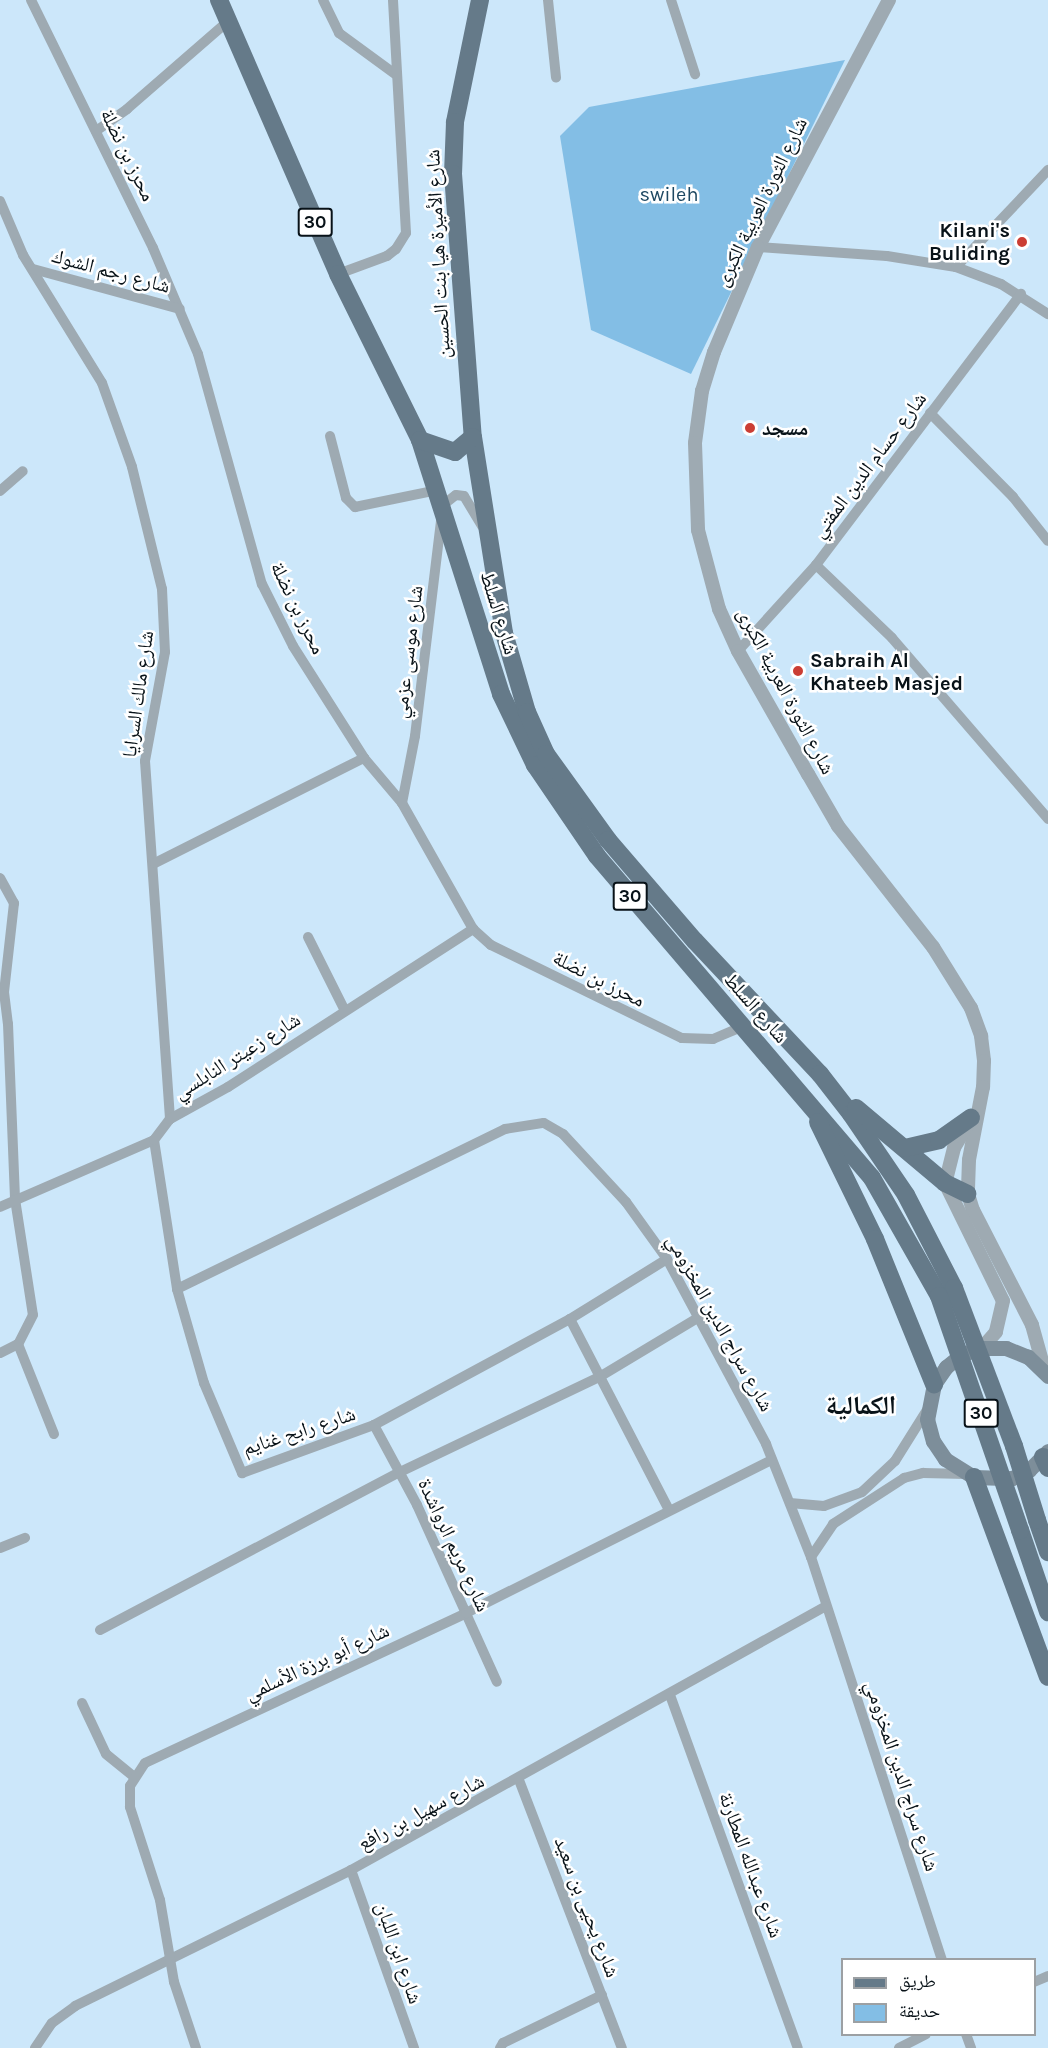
<!DOCTYPE html>
<html>
<head>
<meta charset="utf-8">
<style>
  body { margin:0 }
  #map { position:relative; width:1048px; height:2048px; overflow:hidden; background:#cce7fa; font-family:Karla,"Noto Naskh Arabic",sans-serif }
  div>[style] { position:absolute }
  .green>* { inset:0; background:#83bee5 }
  .minor>* { height:10px; margin:-5px; padding:0 5px; transform-origin:5px; border-radius:5px; background:#9eaab2 }
  .tertiary>* { height:14px; margin:-7px; padding:0 7px; transform-origin:7px; border-radius:7px; background:#9eaab2 }
  .secondary>* { height:15px; margin:-7.5px; padding:0 7.5px; transform-origin:7.5px; border-radius:7.5px; background:#7d8e9a }
  .primary>* { height:18px; margin:-9px; padding:0 9px; transform-origin:9px; border-radius:9px; background:#657a89 }
  .primary-bridge>* { height:18px; margin:-9px; padding:0 9px; transform-origin:9px; border-radius:9px; background:#657a89 }
  .dots>* { width:16px; height:16px; translate:-50% -50%; box-sizing:border-box; border:3px solid #fff; border-radius:50% }
  span { translate:-50% -50%; white-space:nowrap; text-align:center; line-height:1.15; -webkit-text-stroke:5px #fff; paint-order:stroke }
  .shield-label span { padding:2px 4px; background:#fff; border:2px solid; border-radius:4px; -webkit-text-stroke-width:0 }
  .shield-label { font-size:18px; color:#081218; font-weight:700 }
  .street-label { font-size:20px; color:#081218 }
  .park-label { font-size:20px; color:#1e4862 }
  .poi-label { font-size:20px; color:#081218; font-weight:700 }
  .right { translate:-100% -50%; text-align:right }
  .left { translate:0 -50%; text-align:left }
  .district-label { font-size:26px; color:#081218; font-weight:700 }
  .legend { position:absolute; left:841px; top:1958px; width:195px; height:78px; box-sizing:border-box; background:#fff; border:2px solid #9ca0a3; margin:0; padding:8px 10px; list-style:none; font-size:18px; color:#081218 }
  .legend li { display:flex; align-items:center; gap:12px; height:30px }
  .legend b { width:30px; border:2px solid #9ca0a3 }
</style>
</head>
<body>
<div id="map">
  <div class="green">
    <i style="clip-path:polygon(845px 60px,691px 374px,591px 330px,560px 136px,589px 107px)"></i>
  </div>
  <div class="minor">
    <i style="left:31px;top:0;width:276px;rotate:63.8deg"></i>
    <i style="left:153px;top:248px;width:115px;rotate:67deg"></i>
    <i style="left:198px;top:354px;width:239px;rotate:74.5deg"></i>
    <i style="left:262px;top:584px;width:69px;rotate:63.4deg"></i>
    <i style="left:293px;top:646px;width:133px;rotate:57.6deg"></i>
    <i style="left:364px;top:758px;width:59px;rotate:49.8deg"></i>
    <i style="left:402px;top:803px;width:145px;rotate:60.6deg"></i>
    <i style="left:473px;top:929px;width:24px;rotate:42deg"></i>
    <i style="left:491px;top:945px;width:212px;rotate:26deg"></i>
    <i style="left:682px;top:1038px;width:31px;rotate:2deg"></i>
    <i style="left:713px;top:1039px;width:33px;rotate:-23deg"></i>
    <i style="left:323px;top:0;width:37px;rotate:64deg"></i>
    <i style="left:339px;top:33px;width:69px;rotate:36.2deg"></i>
    <i style="left:548px;top:0;width:78px;rotate:84.1deg"></i>
    <i style="left:671px;top:0;width:78px;rotate:72deg"></i>
    <i style="left:96px;top:131px;width:38px;rotate:-35deg"></i>
    <i style="left:127px;top:109px;width:133px;rotate:-41deg"></i>
    <i style="left:0;top:201px;width:59px;rotate:66.9deg"></i>
    <i style="left:23px;top:255px;width:150px;rotate:58.3deg"></i>
    <i style="left:102px;top:383px;width:89px;rotate:70.3deg"></i>
    <i style="left:132px;top:467px;width:126px;rotate:76.2deg"></i>
    <i style="left:162px;top:589px;width:63px;rotate:87.3deg"></i>
    <i style="left:165px;top:652px;width:111px;rotate:100.4deg"></i>
    <i style="left:145px;top:761px;width:359px;rotate:86deg"></i>
    <i style="left:758px;top:247px;width:129px;rotate:4deg"></i>
    <i style="left:887px;top:256px;width:70px;rotate:9.1deg"></i>
    <i style="left:956px;top:267px;width:48px;rotate:20.7deg"></i>
    <i style="left:1001px;top:284px;width:56px;rotate:32.6deg"></i>
    <i style="left:956px;top:267px;width:134px;rotate:-46.5deg"></i>
    <i style="left:33px;top:269px;width:152px;rotate:15.2deg"></i>
    <i style="left:338px;top:274px;width:52px;rotate:-20.2deg"></i>
    <i style="left:387px;top:256px;width:11px;rotate:-38deg"></i>
    <i style="left:396px;top:249px;width:19px;rotate:-58deg"></i>
    <i style="left:406px;top:233px;width:233px;rotate:-93.2deg"></i>
    <i style="left:930px;top:413px;width:118px;rotate:45.3deg"></i>
    <i style="left:1013px;top:497px;width:56px;rotate:51.5deg"></i>
    <i style="left:330px;top:436px;width:64px;rotate:75.5deg"></i>
    <i style="left:346px;top:498px;width:13px;rotate:45deg"></i>
    <i style="left:355px;top:507px;width:85px;rotate:-11.6deg"></i>
    <i style="left:0;top:491px;width:30px;rotate:-41deg"></i>
    <i style="left:816px;top:565px;width:105px;rotate:43.8deg"></i>
    <i style="left:892px;top:638px;width:239px;rotate:49.2deg"></i>
    <i style="left:738px;top:651px;width:116px;rotate:-47.8deg"></i>
    <i style="left:816px;top:565px;width:340px;rotate:-52.9deg"></i>
    <i style="left:402px;top:803px;width:68px;rotate:-79deg"></i>
    <i style="left:415px;top:736px;width:233px;rotate:-83.1deg"></i>
    <i style="left:443px;top:505px;width:16px;rotate:-38deg"></i>
    <i style="left:456px;top:495px;width:8px;rotate:7deg"></i>
    <i style="left:464px;top:496px;width:35px;rotate:59deg"></i>
    <i style="left:155px;top:863px;width:234px;rotate:-26.7deg"></i>
    <i style="left:0;top:878px;width:29px;rotate:61deg"></i>
    <i style="left:14px;top:903px;width:90px;rotate:96.4deg"></i>
    <i style="left:308px;top:937px;width:80px;rotate:63.4deg"></i>
    <i style="left:0;top:992px;width:4px"></i>
    <i style="left:4px;top:992px;width:32px;rotate:83deg"></i>
    <i style="left:8px;top:1024px;width:175px;rotate:87.7deg"></i>
    <i style="left:15px;top:1199px;width:117px;rotate:81.2deg"></i>
    <i style="left:33px;top:1315px;width:33px;rotate:117deg"></i>
    <i style="left:18px;top:1344px;width:20px;rotate:153deg"></i>
    <i style="left:154px;top:1140px;width:151px;rotate:81.2deg"></i>
    <i style="left:177px;top:1289px;width:98px;rotate:74deg"></i>
    <i style="left:204px;top:1383px;width:98px;rotate:67.1deg"></i>
    <i style="left:242px;top:1473px;width:140px;rotate:-20deg"></i>
    <i style="left:374px;top:1425px;width:223px;rotate:-28.4deg"></i>
    <i style="left:570px;top:1319px;width:114px;rotate:-31.7deg"></i>
    <i style="left:0;top:1207px;width:168px;rotate:-23.5deg"></i>
    <i style="left:154px;top:1140px;width:26px;rotate:-53deg"></i>
    <i style="left:170px;top:1119px;width:66px;rotate:-28.9deg"></i>
    <i style="left:228px;top:1087px;width:292px;rotate:-32.8deg"></i>
    <i style="left:177px;top:1289px;width:365px;rotate:-26deg"></i>
    <i style="left:505px;top:1129px;width:39px;rotate:-9deg"></i>
    <i style="left:544px;top:1123px;width:22px;rotate:30deg"></i>
    <i style="left:563px;top:1134px;width:93px;rotate:47.2deg"></i>
    <i style="left:626px;top:1202px;width:70px;rotate:54.3deg"></i>
    <i style="left:667px;top:1259px;width:210px;rotate:61.8deg"></i>
    <i style="left:766px;top:1444px;width:122px;rotate:68.3deg"></i>
    <i style="left:811px;top:1557px;width:424px;rotate:72deg"></i>
    <i style="left:570px;top:1319px;width:215px;rotate:62.6deg"></i>
    <i style="left:18px;top:1344px;width:97px;rotate:68.2deg"></i>
    <i style="left:374px;top:1425px;width:91px;rotate:61.7deg"></i>
    <i style="left:417px;top:1505px;width:194px;rotate:65.7deg"></i>
    <i style="left:790px;top:1503px;width:34px;rotate:5deg"></i>
    <i style="left:824px;top:1506px;width:40px;rotate:-20.2deg"></i>
    <i style="left:862px;top:1492px;width:45px;rotate:-43.2deg"></i>
    <i style="left:895px;top:1461px;width:60px;rotate:-57.9deg"></i>
    <i style="left:0;top:1548px;width:27px;rotate:-22deg"></i>
    <i style="left:811px;top:1557px;width:40px;rotate:-56deg"></i>
    <i style="left:833px;top:1524px;width:85px;rotate:-32.9deg"></i>
    <i style="left:904px;top:1478px;width:20px;rotate:-15deg"></i>
    <i style="left:923px;top:1473px;width:43px;rotate:1.3deg"></i>
    <i style="left:100px;top:1630px;width:339px;rotate:-27.8deg"></i>
    <i style="left:400px;top:1472px;width:223px;rotate:-25.5deg"></i>
    <i style="left:601px;top:1376px;width:117px;rotate:-31deg"></i>
    <i style="left:670px;top:1695px;width:375px;rotate:70.1deg"></i>
    <i style="left:82px;top:1703px;width:56px;rotate:64.8deg"></i>
    <i style="left:106px;top:1754px;width:35px;rotate:39deg"></i>
    <i style="left:519px;top:1780px;width:287px;rotate:69deg"></i>
    <i style="left:351px;top:1870px;width:189px;rotate:70.5deg"></i>
    <i style="left:1034px;top:1982px;width:15px;rotate:-23deg"></i>
    <i style="left:966px;top:2034px;width:15px;rotate:70deg"></i>
    <i style="left:35px;top:2048px;width:30px;rotate:-56deg"></i>
    <i style="left:52px;top:2023px;width:29px;rotate:-36deg"></i>
    <i style="left:75px;top:2006px;width:308px;rotate:-26.2deg"></i>
    <i style="left:351px;top:1870px;width:543px;rotate:-29.06deg"></i>
    <i style="left:196px;top:2048px;width:70px;rotate:-108.4deg"></i>
    <i style="left:174px;top:1982px;width:83px;rotate:-99.7deg"></i>
    <i style="left:160px;top:1900px;width:98px;rotate:-107.9deg"></i>
    <i style="left:130px;top:1807px;width:21px;rotate:-90deg"></i>
    <i style="left:130px;top:1786px;width:27px;rotate:-57deg"></i>
    <i style="left:145px;top:1763px;width:354px;rotate:-25deg"></i>
    <i style="left:466px;top:1613px;width:342px;rotate:-26.6deg"></i>
    <i style="left:500px;top:2048px;width:6px;rotate:-59deg"></i>
    <i style="left:503px;top:2043px;width:110px;rotate:-25.9deg"></i>
    <i style="left:899px;top:2048px;width:30px;rotate:-27deg"></i>
  </div>
  <div class="tertiary">
    <i style="left:889px;top:0;width:280px;rotate:117.9deg"></i>
    <i style="left:758px;top:247px;width:114px;rotate:112.7deg"></i>
    <i style="left:714px;top:352px;width:41px;rotate:107.1deg"></i>
    <i style="left:702px;top:391px;width:52px;rotate:97.7deg"></i>
    <i style="left:695px;top:443px;width:87px;rotate:88deg"></i>
    <i style="left:698px;top:530px;width:82px;rotate:75.1deg"></i>
    <i style="left:719px;top:609px;width:46px;rotate:65.7deg"></i>
    <i style="left:738px;top:651px;width:142px;rotate:60.4deg"></i>
    <i style="left:808px;top:774px;width:60px;rotate:60deg"></i>
    <i style="left:838px;top:826px;width:154px;rotate:51.9deg"></i>
    <i style="left:933px;top:947px;width:72px;rotate:58.1deg"></i>
    <i style="left:971px;top:1008px;width:30px;rotate:70deg"></i>
    <i style="left:981px;top:1036px;width:25px;rotate:83deg"></i>
    <i style="left:984px;top:1061px;width:26px;rotate:92deg"></i>
    <i style="left:983px;top:1087px;width:74px;rotate:100.9deg"></i>
    <i style="left:969px;top:1160px;width:34px;rotate:92deg"></i>
    <i style="left:968px;top:1194px;width:17px;rotate:73deg"></i>
    <i style="left:973px;top:1210px;width:129px;rotate:62.8deg"></i>
    <i style="left:1032px;top:1325px;width:49px;rotate:74.5deg"></i>
    <i style="left:970px;top:1121px;width:31px;rotate:121deg"></i>
    <i style="left:954px;top:1148px;width:36px;rotate:104deg"></i>
    <i style="left:945px;top:1183px;width:131px;rotate:63.8deg"></i>
    <i style="left:1003px;top:1301px;width:32px;rotate:103deg"></i>
    <i style="left:996px;top:1332px;width:21px;rotate:131deg"></i>
  </div>
  <div class="secondary">
    <i style="left:1048px;top:1376px;width:28px;rotate:-136deg"></i>
    <i style="left:1028px;top:1357px;width:24px;rotate:-158deg"></i>
    <i style="left:1006px;top:1348px;width:24px;rotate:180deg"></i>
    <i style="left:982px;top:1348px;width:21px;rotate:163deg"></i>
    <i style="left:962px;top:1354px;width:21px;rotate:141deg"></i>
    <i style="left:946px;top:1367px;width:21px;rotate:125deg"></i>
    <i style="left:934px;top:1384px;width:36px;rotate:101deg"></i>
    <i style="left:927px;top:1419px;width:23px;rotate:75deg"></i>
    <i style="left:933px;top:1441px;width:22px;rotate:56deg"></i>
    <i style="left:945px;top:1459px;width:34px;rotate:32deg"></i>
    <i style="left:974px;top:1477px;width:38px;rotate:2deg"></i>
    <i style="left:1012px;top:1478px;width:19px;rotate:-25deg"></i>
    <i style="left:1029px;top:1470px;width:27px;rotate:-45deg"></i>
  </div>
  <div class="primary">
    <i style="left:219px;top:0;width:299px;rotate:66.5deg"></i>
    <i style="left:338px;top:274px;width:185px;rotate:63.7deg"></i>
    <i style="left:420px;top:440px;width:267px;rotate:72.3deg"></i>
    <i style="left:501px;top:694px;width:79px;rotate:64.4deg"></i>
    <i style="left:535px;top:765px;width:110px;rotate:55.7deg"></i>
    <i style="left:597px;top:856px;width:423px;rotate:49.5deg"></i>
    <i style="left:872px;top:1178px;width:136px;rotate:60.4deg"></i>
    <i style="left:480px;top:0;width:125px;rotate:101.6deg"></i>
    <i style="left:455px;top:122px;width:52px;rotate:92.2deg"></i>
    <i style="left:453px;top:174px;width:264px;rotate:85.7deg"></i>
    <i style="left:473px;top:437px;width:198px;rotate:81deg"></i>
    <i style="left:504px;top:633px;width:82px;rotate:73.8deg"></i>
    <i style="left:527px;top:712px;width:46px;rotate:65.7deg"></i>
    <i style="left:546px;top:754px;width:106px;rotate:54.2deg"></i>
    <i style="left:608px;top:840px;width:133px;rotate:49.3deg"></i>
    <i style="left:695px;top:941px;width:183px;rotate:46.8deg"></i>
    <i style="left:820px;top:1074px;width:51px;rotate:52.2deg"></i>
    <i style="left:851px;top:1114px;width:98px;rotate:55.8deg"></i>
    <i style="left:906px;top:1195px;width:105px;rotate:62.7deg"></i>
    <i style="left:420px;top:440px;width:37px;rotate:19deg"></i>
    <i style="left:455px;top:452px;width:23px;rotate:-40deg"></i>
    <i style="left:856px;top:1108px;width:116px;rotate:40.1deg"></i>
    <i style="left:945px;top:1183px;width:25px;rotate:26deg"></i>
    <i style="left:818px;top:1122px;width:130px;rotate:64deg"></i>
    <i style="left:875px;top:1239px;width:157px;rotate:67.9deg"></i>
    <i style="left:905px;top:1148px;width:35px;rotate:-13deg"></i>
    <i style="left:939px;top:1140px;width:39px;rotate:-35deg"></i>
    <i style="left:1043px;top:1457px;width:12px;rotate:66deg"></i>
    <i style="left:974px;top:1477px;width:213px;rotate:69.7deg"></i>
    <i style="left:1037px;top:1520px;width:34px;rotate:71deg"></i>
    <i style="left:1020px;top:1530px;width:87px;rotate:71.1deg"></i>
  </div>
  <div class="primary-bridge">
    <i style="left:954px;top:1288px;width:169px;rotate:69.2deg"></i>
    <i style="left:1014px;top:1446px;width:77px;rotate:72.7deg"></i>
    <i style="left:939px;top:1296px;width:248px;rotate:70.9deg"></i>
  </div>
  <div class="dots">
    <i style="left:1022px;top:242px;background:#cb3e34"></i>
    <i style="left:750px;top:428px;background:#cb3e34"></i>
    <i style="left:798px;top:671px;background:#cb3e34"></i>
  </div>
  <div class="shield-label">
    <span style="left:315px;top:222px">30</span>
    <span style="left:630px;top:896px">30</span>
    <span style="left:981px;top:1413px">30</span>
  </div>
  <div class="street-label">
    <span style="left:128px;top:155px;rotate:64deg">محرز بن نضلة</span>
    <span style="left:761px;top:202px;rotate:-64deg">شارع الثورة العربية الكبرى</span>
    <span style="left:438px;top:254px;rotate:-93deg">شارع الأميرة هيا بنت الحسين</span>
    <span style="left:111px;top:271px;rotate:15deg">شارع رجم الشوك</span>
    <span style="left:869px;top:465px;rotate:-53deg">شارع حسام الدين المفتي</span>
    <span style="left:298px;top:608px;rotate:64deg">محرز بن نضلة</span>
    <span style="left:499px;top:613px;rotate:73deg">شارع السلط</span>
    <span style="left:408px;top:652px;rotate:-83deg">شارع موسى عزمي</span>
    <span style="left:786px;top:691px;rotate:62deg">شارع الثورة العربية الكبرى</span>
    <span style="left:138px;top:694px;rotate:-82deg">شارع مالك السرايا</span>
    <span style="left:599px;top:979px;rotate:27deg">محرز بن نضلة</span>
    <span style="left:756px;top:1008px;rotate:49deg">شارع السلط</span>
    <span style="left:237px;top:1056px;rotate:-32deg">شارع زعيتر النابلسي</span>
    <span style="left:720px;top:1323px;rotate:61deg">شارع سراج الدين المخزومي</span>
    <span style="left:299px;top:1431px;rotate:-18deg">شارع رابح غنايم</span>
    <span style="left:454px;top:1545px;rotate:65deg">شارع مريم الرواشدة</span>
    <span style="left:317px;top:1662px;rotate:-25deg">شارع أبو برزة الأسلمي</span>
    <span style="left:902px;top:1776px;rotate:72deg">شارع سراج الدين المخزومي</span>
    <span style="left:421px;top:1812px;rotate:-28deg">شارع سهيل بن رافع</span>
    <span style="left:751px;top:1865px;rotate:70deg">شارع عبدالله المطارنة</span>
    <span style="left:587px;top:1907px;rotate:69deg">شارع يحيى بن سعيد</span>
    <span style="left:399px;top:1953px;rotate:71deg">شارع ابن اللبان</span>
  </div>
  <div class="park-label">
    <span style="left:669px;top:194px">swileh</span>
  </div>
  <div class="poi-label">
    <span class="right" style="left:1010px;top:242px">Kilani's<br>Buliding</span>
    <span class="left" style="left:762px;top:428px">مسجد</span>
    <span class="left" style="left:810px;top:672px">Sabraih Al<br>Khateeb Masjed</span>
  </div>
  <div class="district-label">
    <span style="left:861px;top:1406px">الكمالية</span>
  </div>
  <ul class="legend">
  <li><b style="height:8px;background:#657a89"></b>طريق</li>
  <li><b style="height:16px;background:#83bee5"></b>حديقة</li>
  </ul>
</div>
</body>
</html>
